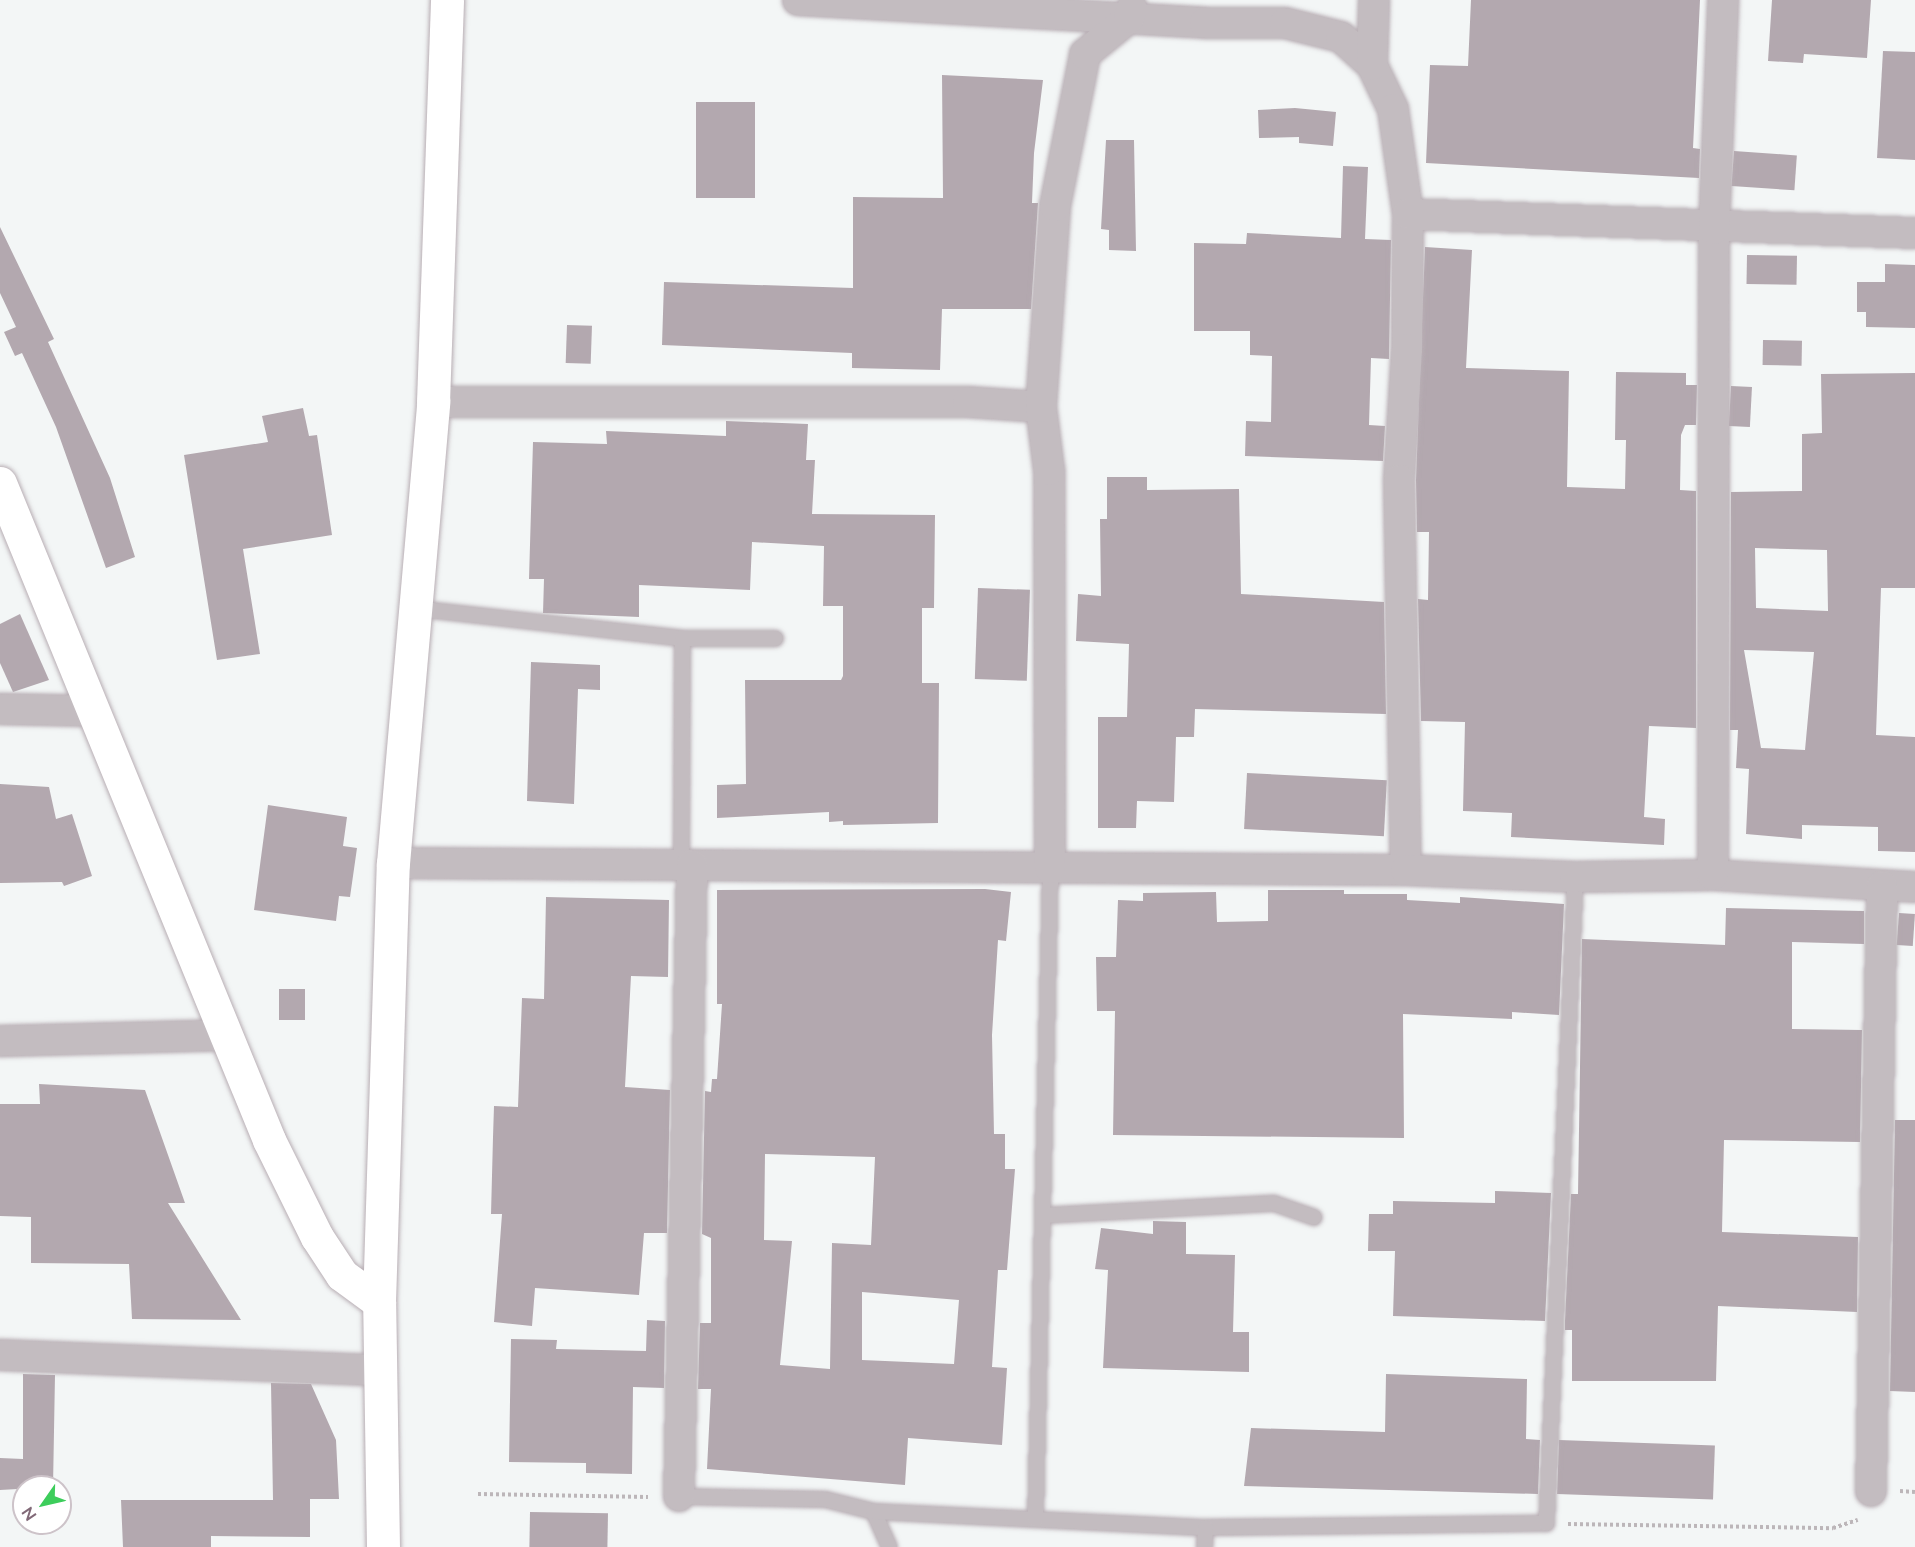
<!DOCTYPE html>
<html>
<head>
<meta charset="utf-8">
<style>
  body { margin:0 }
  #map { position:relative; width:1915px; height:1547px; overflow:hidden; background:#f3f6f6; font-family:Lato,sans-serif }
  div>[style] { position:absolute }
  .building>* { inset:0; background:#b3a8af; transform-origin:0 0 }
  .path>* { height:4px; margin-top:-2px; transform-origin:0; background:repeating-linear-gradient(90deg,#bcb6b9 0 3px,transparent 0 6px) }
  .roads { filter:drop-shadow(0 0 2px #b8aeb4) drop-shadow(0 0 2px #b8aeb4) }
  .lane>* { height:15px; margin:-7.5px; padding:0 7.5px; transform-origin:7.5px; border-radius:7.5px; background:#c3bcc0 }
  .street>* { height:30px; margin:-15px; padding:0 15px; transform-origin:15px; border-radius:15px; background:#c3bcc0 }
  .secondary>* { height:33px; margin:-16.5px; padding:0 16.5px; transform-origin:16.5px; border-radius:16.5px; background:#fff }
  span { translate:-50% -50%; white-space:nowrap; text-align:center; line-height:1.15; -webkit-text-stroke:6px #fff; paint-order:stroke }
  .north { position:absolute; left:12px; top:1475px; width:60px; height:60px; box-sizing:border-box; background:#fff; border:2px solid #cdc3c9; border-radius:50%; rotate:236deg; font-size:16px; font-weight:700; line-height:24px; text-align:center; color:#816977 }
  .north::after { content:''; display:block; margin:auto; width:21px; height:27px; background:#3dcd5b; clip-path:polygon(50% 0,100% 100%,50% 72%,0 100%) }
</style>
</head>
<body>
<div id="map">
  <div class="building">
    <i style="clip-path:polygon(1471px 0,1700px 0,1693px 148px,1700px 149px,1699px 178px,1426px 163px,1430px 65px,1468px 66px)"></i>
    <i style="clip-path:polygon(1772px 0,1871px 0,1867px 58px,1804px 54px,1803px 63px,1768px 61px)"></i>
    <i style="clip-path:polygon(1883px 51px,1915px 52px,1915px 160px,1877px 158px)"></i>
    <i style="clip-path:polygon(942px 75px,1043px 80px,1034px 153px,1032px 203px,1038px 203px,1031px 309px,942px 309px,940px 370px,852px 368px,852px 353px,662px 345px,664px 282px,853px 288px,853px 197px,943px 198px)"></i>
    <i style="left:696px;top:102px;width:59px;height:96px"></i>
    <i style="clip-path:polygon(1295px 108px,1336px 112px,1333px 146px,1299px 143px,1299px 137px,1259px 138px,1258px 110px)"></i>
    <i style="clip-path:polygon(1106px 140px,1134px 140px,1136px 251px,1109px 250px,1109px 230px,1101px 229px)"></i>
    <i style="left:1734px;top:151px;width:63px;height:35px;rotate:4deg"></i>
    <i style="clip-path:polygon(1343px 166px,1368px 167px,1365px 239px,1391px 240px,1389px 359px,1371px 358px,1369px 425px,1385px 426px,1383px 461px,1245px 456px,1246px 421px,1271px 422px,1272px 356px,1250px 355px,1250px 331px,1194px 331px,1194px 243px,1246px 244px,1247px 233px,1341px 238px)"></i>
    <i style="clip-path:polygon(0 227px,54px 339px,48px 342px,110px 478px,135px 557px,106px 568px,56px 427px,22px 353px,15px 356px,4px 332px,16px 327px,0 293px)"></i>
    <i style="clip-path:polygon(1425px 247px,1472px 250px,1466px 368px,1569px 371px,1567px 487px,1625px 489px,1626px 440px,1615px 440px,1616px 372px,1686px 373px,1686px 385px,1697px 385px,1696px 425px,1685px 425px,1681px 435px,1680px 490px,1696px 491px,1696px 728px,1649px 726px,1644px 817px,1665px 819px,1664px 845px,1511px 837px,1512px 813px,1463px 811px,1465px 722px,1421px 721px,1418px 599px,1428px 600px,1429px 532px,1417px 532px,1416px 480px)"></i>
    <i style="left:1747px;top:255px;width:50px;height:29px;rotate:1deg"></i>
    <i style="clip-path:polygon(1885px 264px,1915px 265px,1915px 328px,1866px 327px,1866px 312px,1857px 312px,1857px 282px,1885px 282px)"></i>
    <i style="left:567px;top:325px;width:25px;height:38px;rotate:2deg"></i>
    <i style="left:1763px;top:340px;width:39px;height:25px;rotate:1deg"></i>
    <i style="clip-path:polygon(evenodd,1915px 373px,1915px 588px,1881px 588px,1876px 735px,1915px 737px,1915px 852px,1878px 851px,1878px 827px,1802px 825px,1802px 839px,1746px 834px,1749px 769px,1736px 768px,1738px 730px,1730px 730px,1731px 492px,1802px 491px,1802px 434px,1822px 433px,1821px 374px,1915px 373px,1755px 548px,1827px 550px,1828px 611px,1756px 608px,1755px 548px,1915px 373px,1744px 650px,1814px 652px,1805px 750px,1761px 748px,1744px 650px)"></i>
    <i style="left:1731px;top:386px;width:21px;height:40px;rotate:3deg"></i>
    <i style="clip-path:polygon(303px 408px,309px 436px,317px 435px,332px 535px,243px 549px,260px 654px,217px 660px,184px 455px,268px 442px,262px 416px)"></i>
    <i style="clip-path:polygon(726px 421px,808px 424px,806px 460px,815px 460px,812px 514px,935px 515px,934px 608px,922px 608px,922px 683px,939px 683px,938px 823px,843px 825px,843px 821px,829px 822px,829px 812px,717px 818px,717px 785px,746px 784px,745px 680px,841px 680px,843px 676px,843px 606px,823px 606px,824px 546px,752px 542px,750px 590px,639px 585px,639px 617px,543px 613px,544px 579px,529px 579px,533px 442px,607px 444px,606px 431px,726px 436px)"></i>
    <i style="clip-path:polygon(1107px 477px,1147px 477px,1147px 490px,1239px 489px,1241px 594px,1384px 602px,1386px 714px,1195px 709px,1194px 737px,1176px 737px,1174px 802px,1137px 801px,1136px 828px,1098px 828px,1098px 717px,1127px 717px,1129px 644px,1076px 641px,1078px 594px,1101px 596px,1100px 519px,1107px 519px)"></i>
    <i style="left:978px;top:588px;width:52px;height:91px;rotate:2deg"></i>
    <i style="clip-path:polygon(20px 614px,49px 680px,13px 692px,0 663px,0 624px)"></i>
    <i style="clip-path:polygon(531px 662px,600px 665px,600px 690px,578px 689px,574px 804px,527px 801px)"></i>
    <i style="left:1247px;top:773px;width:140px;height:56px;rotate:3deg"></i>
    <i style="clip-path:polygon(0 784px,49px 787px,56px 819px,72px 814px,92px 876px,64px 886px,62px 882px,0 883px)"></i>
    <i style="clip-path:polygon(268px 805px,347px 817px,343px 846px,357px 848px,350px 897px,339px 896px,336px 921px,254px 910px)"></i>
    <i style="clip-path:polygon(evenodd,985px 889px,1011px 892px,1006px 941px,998px 940px,992px 1035px,994px 1134px,1005px 1134px,1005px 1169px,1015px 1169px,1007px 1270px,998px 1270px,992px 1367px,1007px 1368px,1002px 1445px,908px 1438px,905px 1485px,707px 1469px,711px 1389px,698px 1389px,700px 1323px,711px 1323px,711px 1238px,702px 1234px,705px 1091px,711px 1092px,712px 1079px,717px 1079px,722px 1004px,717px 1004px,717px 890px,985px 889px,765px 1154px,875px 1157px,871px 1245px,832px 1243px,830px 1369px,780px 1365px,792px 1241px,764px 1240px,765px 1154px,985px 889px,862px 1292px,959px 1300px,954px 1364px,862px 1360px,862px 1292px)"></i>
    <i style="clip-path:polygon(1268px 890px,1344px 890px,1344px 894px,1407px 894px,1407px 900px,1460px 903px,1460px 897px,1564px 904px,1559px 1015px,1512px 1012px,1512px 1019px,1403px 1014px,1404px 1138px,1113px 1135px,1115px 1011px,1097px 1011px,1096px 957px,1116px 957px,1118px 900px,1143px 901px,1143px 893px,1216px 892px,1217px 922px,1268px 921px)"></i>
    <i style="clip-path:polygon(546px 897px,669px 900px,668px 977px,631px 976px,625px 1087px,670px 1090px,667px 1233px,644px 1233px,639px 1295px,535px 1288px,532px 1326px,494px 1322px,502px 1214px,491px 1214px,493px 1137px,494px 1106px,518px 1107px,522px 998px,544px 999px)"></i>
    <i style="clip-path:polygon(1726px 908px,1864px 911px,1864px 944px,1792px 942px,1792px 1029px,1862px 1030px,1860px 1142px,1724px 1140px,1722px 1232px,1858px 1237px,1857px 1312px,1718px 1306px,1716px 1381px,1572px 1381px,1572px 1330px,1565px 1330px,1565px 1321px,1571px 1194px,1578px 1194px,1582px 939px,1725px 945px)"></i>
    <i style="left:1899px;top:913px;width:16px;height:32px;rotate:4deg"></i>
    <i style="left:279px;top:989px;width:26px;height:31px"></i>
    <i style="clip-path:polygon(39px 1084px,145px 1090px,185px 1203px,168px 1203px,241px 1320px,132px 1319px,129px 1264px,31px 1263px,31px 1217px,0 1216px,0 1104px,40px 1104px)"></i>
    <i style="clip-path:polygon(1895px 1120px,1915px 1120px,1915px 1392px,1890px 1391px)"></i>
    <i style="clip-path:polygon(1495px 1191px,1551px 1193px,1545px 1321px,1393px 1316px,1395px 1251px,1368px 1251px,1369px 1214px,1393px 1214px,1393px 1201px,1495px 1203px)"></i>
    <i style="clip-path:polygon(1153px 1221px,1186px 1222px,1186px 1254px,1235px 1255px,1233px 1332px,1249px 1332px,1249px 1372px,1103px 1368px,1108px 1270px,1095px 1269px,1101px 1228px,1153px 1234px)"></i>
    <i style="clip-path:polygon(647px 1320px,665px 1321px,664px 1388px,633px 1387px,632px 1474px,586px 1473px,586px 1463px,509px 1462px,511px 1339px,557px 1340px,556px 1349px,646px 1351px)"></i>
    <i style="clip-path:polygon(23px 1374px,55px 1375px,53px 1487px,0 1490px,0 1458px,23px 1459px)"></i>
    <i style="clip-path:polygon(1386px 1374px,1527px 1379px,1526px 1439px,1540px 1440px,1538px 1494px,1244px 1486px,1251px 1428px,1385px 1432px)"></i>
    <i style="clip-path:polygon(271px 1383px,311px 1384px,336px 1440px,339px 1499px,310px 1499px,310px 1537px,211px 1536px,211px 1547px,123px 1547px,121px 1500px,273px 1500px)"></i>
    <i style="left:1559px;top:1440px;width:156px;height:54px;rotate:2deg"></i>
    <i style="left:530px;top:1512px;width:78px;height:35px;rotate:1deg"></i>
  </div>
  <div class="path">
    <i style="left:1900px;top:1491px;width:15px;rotate:4deg"></i>
    <i style="left:478px;top:1494px;width:170px;rotate:1deg"></i>
    <i style="left:1568px;top:1524px;width:265px;rotate:0.9deg"></i>
    <i style="left:1833px;top:1528px;width:26px;rotate:-18deg"></i>
  </div>
  <div class="roads">
    <div class="lane">
      <i style="left:415px;top:608px;width:269px;rotate:6.4deg"></i>
      <i style="left:682px;top:638px;width:229px;rotate:90.3deg"></i>
      <i style="left:682px;top:638px;width:93px"></i>
      <i style="left:1042px;top:1215px;width:232px;rotate:-3deg"></i>
      <i style="left:1274px;top:1203px;width:42px;rotate:19.3deg"></i>
      <i style="left:679px;top:1496px;width:146px;rotate:1.2deg"></i>
      <i style="left:825px;top:1499px;width:49px;rotate:14deg"></i>
      <i style="left:873px;top:1511px;width:39px;rotate:66deg"></i>
      <i style="left:873px;top:1511px;width:332px;rotate:2.8deg"></i>
      <i style="left:1205px;top:1527px;width:341px;rotate:-0.7deg"></i>
      <i style="left:1546px;top:1523px;width:647px;rotate:-87.43deg"></i>
      <i style="left:1035px;top:1519px;width:651px;rotate:-88.68deg"></i>
      <i style="left:1204px;top:1547px;width:20px;rotate:-87deg"></i>
    </div>
    <div class="street">
      <i style="left:798px;top:0;width:408px;rotate:3.2deg"></i>
      <i style="left:1205px;top:23px;width:80px"></i>
      <i style="left:1285px;top:23px;width:58px;rotate:14deg"></i>
      <i style="left:1341px;top:37px;width:42px;rotate:42.1deg"></i>
      <i style="left:1372px;top:65px;width:49px;rotate:64.5deg"></i>
      <i style="left:1393px;top:109px;width:106px;rotate:81.9deg"></i>
      <i style="left:1408px;top:214px;width:135px;rotate:90.4deg"></i>
      <i style="left:1407px;top:349px;width:131px;rotate:93.5deg"></i>
      <i style="left:1399px;top:480px;width:390px;rotate:89deg"></i>
      <i style="left:1372px;top:65px;width:65px;rotate:-88.2deg"></i>
      <i style="left:1408px;top:214px;width:507px;rotate:2.15deg"></i>
      <i style="left:433px;top:402px;width:535px"></i>
      <i style="left:968px;top:402px;width:73px;rotate:3.9deg"></i>
      <i style="left:0;top:709px;width:95px;rotate:1.2deg"></i>
      <i style="left:393px;top:863px;width:1013px;rotate:0.4deg"></i>
      <i style="left:1406px;top:870px;width:169px;rotate:2.4deg"></i>
      <i style="left:1575px;top:877px;width:138px;rotate:-0.8deg"></i>
      <i style="left:1713px;top:875px;width:202px;rotate:3.4deg"></i>
      <i style="left:1050px;top:868px;width:398px;rotate:-90.1deg"></i>
      <i style="left:1049px;top:470px;width:64px;rotate:-97.2deg"></i>
      <i style="left:1041px;top:407px;width:201px;rotate:-86deg"></i>
      <i style="left:1055px;top:206px;width:155px;rotate:-78.8deg"></i>
      <i style="left:1085px;top:54px;width:57px;rotate:-39.3deg"></i>
      <i style="left:1129px;top:18px;width:10px;rotate:-73deg"></i>
      <i style="left:1713px;top:875px;width:646px;rotate:-89.91deg"></i>
      <i style="left:1714px;top:229px;width:229px;rotate:-87.7deg"></i>
      <i style="left:0;top:1041px;width:223px;rotate:-1.5deg"></i>
      <i style="left:0;top:1355px;width:381px;rotate:2.3deg"></i>
      <i style="left:1871px;top:1491px;width:605px;rotate:-88.96deg"></i>
      <i style="left:679px;top:1496px;width:631px;rotate:-88.82deg"></i>
    </div>
    <div class="secondary">
      <i style="left:0;top:483px;width:710px;rotate:67.73deg"></i>
      <i style="left:269px;top:1140px;width:108px;rotate:63.7deg"></i>
      <i style="left:317px;top:1237px;width:45px;rotate:56.7deg"></i>
      <i style="left:342px;top:1275px;width:46px;rotate:36.1deg"></i>
      <i style="left:383px;top:1547px;width:245px;rotate:-90.9deg"></i>
      <i style="left:379px;top:1302px;width:439px;rotate:-88.2deg"></i>
      <i style="left:393px;top:863px;width:463px;rotate:-85deg"></i>
      <i style="left:433px;top:402px;width:402px;rotate:-88deg"></i>
    </div>
  </div>
  <div class="north">N</div>
</div>
</body>
</html>
